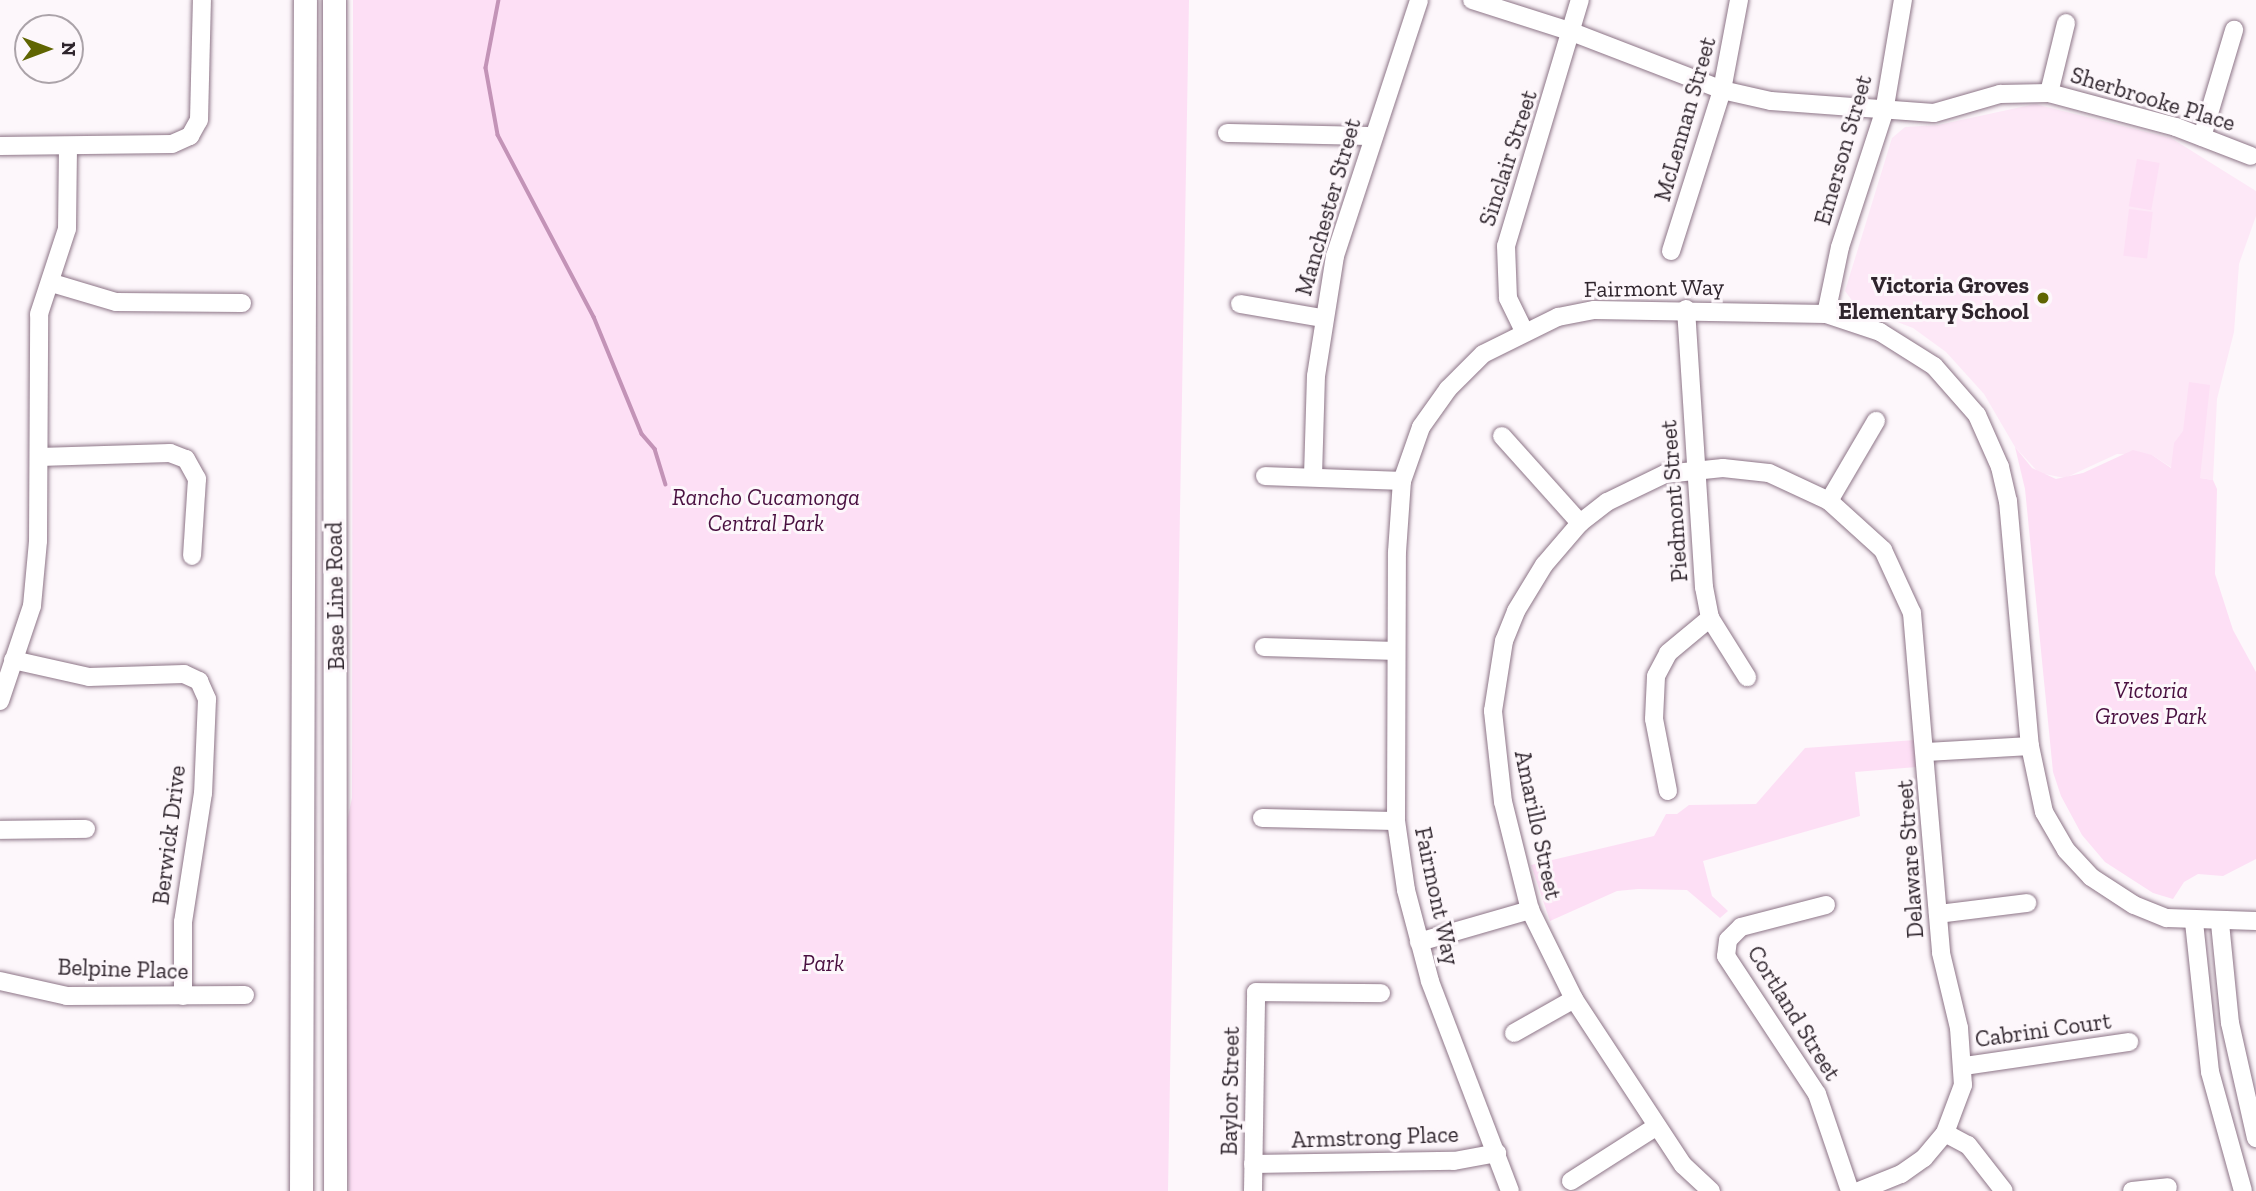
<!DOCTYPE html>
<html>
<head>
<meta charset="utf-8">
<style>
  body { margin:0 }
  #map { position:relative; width:2256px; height:1191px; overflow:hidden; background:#fdf7fb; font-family:"Zilla Slab",serif }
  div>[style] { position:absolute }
  .built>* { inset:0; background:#fde8f7 }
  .green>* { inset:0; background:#fddff5; transform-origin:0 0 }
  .stream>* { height:3.5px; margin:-1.75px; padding:0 1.75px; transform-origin:1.75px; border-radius:1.75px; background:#c393b7 }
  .roads { filter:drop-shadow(0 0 2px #8d7587) drop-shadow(0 0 2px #8d7587) }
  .minor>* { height:18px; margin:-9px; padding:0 9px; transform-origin:9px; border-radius:9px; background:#fff }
  .major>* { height:23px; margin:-11.5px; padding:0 11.5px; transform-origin:11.5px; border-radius:11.5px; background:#fff }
  .dots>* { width:19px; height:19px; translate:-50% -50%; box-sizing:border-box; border:4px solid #fdf7fb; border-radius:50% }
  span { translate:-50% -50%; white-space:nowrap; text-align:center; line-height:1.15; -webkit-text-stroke:6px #fdf7fb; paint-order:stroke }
  .street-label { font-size:23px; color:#2f252d }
  .poi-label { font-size:23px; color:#2f252d; font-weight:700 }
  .right { translate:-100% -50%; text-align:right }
  .park-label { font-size:23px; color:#491040; font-style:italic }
  .north { position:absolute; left:14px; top:14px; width:70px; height:70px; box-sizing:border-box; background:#fdf7fb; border:2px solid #aba3a9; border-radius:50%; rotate:90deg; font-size:19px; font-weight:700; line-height:28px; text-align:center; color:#2f252d }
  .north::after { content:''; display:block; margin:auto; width:24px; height:32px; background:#606502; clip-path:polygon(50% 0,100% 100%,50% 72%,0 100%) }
</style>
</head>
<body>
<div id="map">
  <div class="built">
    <i style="clip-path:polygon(2035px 104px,2171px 138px,2256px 191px,2256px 216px,2239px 264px,2234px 332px,2217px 399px,2213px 480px,2183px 475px,2152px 455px,2117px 454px,2065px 478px,2039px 473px,2015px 447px,1984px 394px,1946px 352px,1913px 328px,1856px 306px,1845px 291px,1892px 138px,1905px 127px,1938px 125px)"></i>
  </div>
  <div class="green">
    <i style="clip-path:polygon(353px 0,1189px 0,1168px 1191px,349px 1191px,345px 1104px,346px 826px,352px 798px)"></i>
    <i style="left:2137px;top:159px;width:23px;height:48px;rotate:10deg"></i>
    <i style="left:2129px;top:209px;width:24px;height:47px;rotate:7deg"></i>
    <i style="clip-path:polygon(2189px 382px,2210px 385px,2200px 478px,2213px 480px,2217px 489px,2215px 574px,2233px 630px,2256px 672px,2256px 859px,2223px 876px,2198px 874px,2184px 882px,2173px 899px,2153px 893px,2105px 862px,2082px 835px,2061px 796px,2053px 772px,2025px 489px,2015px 447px,2032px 468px,2056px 479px,2083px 473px,2133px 450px,2152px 455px,2171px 468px,2174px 443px,2183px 431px)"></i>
    <i style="clip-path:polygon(1915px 740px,1917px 767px,1855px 772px,1860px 816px,1703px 861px,1712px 896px,1728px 911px,1720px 918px,1687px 890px,1638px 889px,1617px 891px,1550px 921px,1531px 865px,1654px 836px,1666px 814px,1677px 814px,1689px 805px,1756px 804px,1805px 748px)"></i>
  </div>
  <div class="stream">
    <i style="left:499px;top:0;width:69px;rotate:100.8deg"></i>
    <i style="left:486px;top:68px;width:68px;rotate:79.8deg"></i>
    <i style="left:498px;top:135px;width:206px;rotate:62.2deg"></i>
    <i style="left:594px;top:317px;width:126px;rotate:67.7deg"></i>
    <i style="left:642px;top:434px;width:20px;rotate:49deg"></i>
    <i style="left:655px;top:449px;width:37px;rotate:73deg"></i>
  </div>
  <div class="roads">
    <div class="minor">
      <i style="left:1472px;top:0;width:105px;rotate:17.7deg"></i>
      <i style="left:1572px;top:32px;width:161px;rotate:21.1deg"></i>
      <i style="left:1722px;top:90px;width:50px;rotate:12.7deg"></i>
      <i style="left:1771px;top:101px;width:163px;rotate:4.2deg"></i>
      <i style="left:1934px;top:113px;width:69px;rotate:-16.1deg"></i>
      <i style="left:2000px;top:94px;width:49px;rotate:-1.2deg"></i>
      <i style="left:2049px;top:93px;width:131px;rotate:15deg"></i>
      <i style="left:2176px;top:127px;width:80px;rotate:21.1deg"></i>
      <i style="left:2049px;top:93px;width:72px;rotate:-76.3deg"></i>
      <i style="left:1227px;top:133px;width:145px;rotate:1.2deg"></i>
      <i style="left:2202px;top:137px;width:112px;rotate:-73.3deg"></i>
      <i style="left:0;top:146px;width:172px;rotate:-0.7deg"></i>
      <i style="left:172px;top:144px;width:20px;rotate:-24deg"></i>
      <i style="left:190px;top:136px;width:18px;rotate:-61deg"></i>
      <i style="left:199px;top:120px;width:120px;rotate:-88.6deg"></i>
      <i style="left:1671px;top:251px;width:169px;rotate:-72.4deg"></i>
      <i style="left:1722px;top:90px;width:92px;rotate:-79.3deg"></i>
      <i style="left:52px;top:283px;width:67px;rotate:16.5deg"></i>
      <i style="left:116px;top:302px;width:126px;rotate:0.5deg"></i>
      <i style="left:1240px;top:304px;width:83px;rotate:9.7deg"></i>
      <i style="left:1686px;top:309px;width:279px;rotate:86.3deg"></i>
      <i style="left:1704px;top:587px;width:32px;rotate:79deg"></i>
      <i style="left:1710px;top:618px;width:70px;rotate:57.9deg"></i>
      <i style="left:1826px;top:314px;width:68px;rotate:-78.2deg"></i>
      <i style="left:1840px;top:247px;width:142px;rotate:-71.9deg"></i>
      <i style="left:1884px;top:112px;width:114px;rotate:-80.4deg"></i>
      <i style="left:1524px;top:331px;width:37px;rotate:-116deg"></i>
      <i style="left:1508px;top:298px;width:52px;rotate:-92.2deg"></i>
      <i style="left:1506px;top:246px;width:257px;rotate:-73.3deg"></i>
      <i style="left:1502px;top:436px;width:117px;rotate:48.1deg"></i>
      <i style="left:39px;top:457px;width:131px;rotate:-1.7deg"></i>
      <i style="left:170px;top:453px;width:17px;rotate:21deg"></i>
      <i style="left:186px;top:459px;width:23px;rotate:61deg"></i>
      <i style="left:197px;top:479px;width:77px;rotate:93.7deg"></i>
      <i style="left:1265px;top:476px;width:137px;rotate:2.1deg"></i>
      <i style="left:1313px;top:476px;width:100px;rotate:-88.3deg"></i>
      <i style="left:1316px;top:376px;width:121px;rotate:-81deg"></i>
      <i style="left:1335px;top:256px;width:269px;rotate:-71.8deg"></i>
      <i style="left:1829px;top:501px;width:93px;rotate:-59.6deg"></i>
      <i style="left:1264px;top:647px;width:132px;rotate:1.7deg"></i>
      <i style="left:13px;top:660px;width:78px;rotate:12.6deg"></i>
      <i style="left:89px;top:677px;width:95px;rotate:-1.8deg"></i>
      <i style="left:184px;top:674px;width:17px;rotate:25deg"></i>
      <i style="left:199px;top:681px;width:20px;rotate:66deg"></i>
      <i style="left:207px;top:699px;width:94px;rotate:92.4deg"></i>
      <i style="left:203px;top:793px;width:131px;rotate:98.8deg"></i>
      <i style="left:183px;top:922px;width:74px;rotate:90deg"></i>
      <i style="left:0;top:701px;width:100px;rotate:-71.4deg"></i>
      <i style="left:32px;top:606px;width:65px;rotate:-84.7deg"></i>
      <i style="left:38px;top:541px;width:227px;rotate:-89.7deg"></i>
      <i style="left:39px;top:314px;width:89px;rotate:-71.8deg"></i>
      <i style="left:67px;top:229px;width:82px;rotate:-89.3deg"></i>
      <i style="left:1927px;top:752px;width:103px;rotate:-3.3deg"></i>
      <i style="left:1668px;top:791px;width:73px;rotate:-101deg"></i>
      <i style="left:1654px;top:719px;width:43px;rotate:-87.3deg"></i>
      <i style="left:1656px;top:676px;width:26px;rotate:-62deg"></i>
      <i style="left:1668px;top:653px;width:55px;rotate:-39.8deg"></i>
      <i style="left:1262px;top:818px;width:134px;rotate:1.3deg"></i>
      <i style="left:0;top:830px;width:86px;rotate:-0.7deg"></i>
      <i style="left:1826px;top:905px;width:88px;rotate:165.5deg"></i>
      <i style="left:1741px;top:927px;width:18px;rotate:135deg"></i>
      <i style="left:1728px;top:940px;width:16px;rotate:97deg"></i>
      <i style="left:1726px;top:956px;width:165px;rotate:56.6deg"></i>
      <i style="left:1817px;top:1094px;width:102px;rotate:71.2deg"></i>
      <i style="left:1938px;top:914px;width:90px;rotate:-7deg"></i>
      <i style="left:2194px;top:922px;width:151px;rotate:83.9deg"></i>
      <i style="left:2210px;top:1072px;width:123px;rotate:74.5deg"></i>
      <i style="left:2220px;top:923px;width:100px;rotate:84.3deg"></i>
      <i style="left:2230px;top:1023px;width:118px;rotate:77.3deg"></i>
      <i style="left:1419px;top:942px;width:116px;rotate:-16.1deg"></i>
      <i style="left:0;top:981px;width:69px;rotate:12.6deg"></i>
      <i style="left:67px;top:996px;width:178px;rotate:-0.3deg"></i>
      <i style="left:1514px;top:1033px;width:69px;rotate:-29.5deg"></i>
      <i style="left:1964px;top:1066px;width:167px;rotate:-8.3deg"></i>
      <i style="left:1945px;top:1133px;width:26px;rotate:28deg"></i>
      <i style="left:1968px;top:1145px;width:58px;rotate:52deg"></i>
      <i style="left:1253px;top:1164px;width:201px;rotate:-0.9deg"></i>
      <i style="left:1454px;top:1161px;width:44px;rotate:-10.5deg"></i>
      <i style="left:1571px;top:1181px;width:102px;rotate:-32.6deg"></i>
      <i style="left:1253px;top:1191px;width:199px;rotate:-89.1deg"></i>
      <i style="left:1256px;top:992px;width:125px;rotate:0.5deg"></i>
      <i style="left:1510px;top:1191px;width:225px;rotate:-110.9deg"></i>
      <i style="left:1430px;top:981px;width:94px;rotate:-104.8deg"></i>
      <i style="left:1406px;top:890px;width:70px;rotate:-98.2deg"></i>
      <i style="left:1396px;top:821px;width:269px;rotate:-89.8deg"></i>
      <i style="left:1397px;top:552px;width:71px;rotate:-86deg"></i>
      <i style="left:1402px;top:481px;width:57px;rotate:-70.6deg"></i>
      <i style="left:1421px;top:427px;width:47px;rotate:-54.6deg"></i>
      <i style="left:1448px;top:389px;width:49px;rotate:-45deg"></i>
      <i style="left:1483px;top:354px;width:84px;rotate:-26.3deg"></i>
      <i style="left:1558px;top:317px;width:37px;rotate:-11deg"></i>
      <i style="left:1594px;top:310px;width:232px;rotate:1deg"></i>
      <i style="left:1826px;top:314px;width:57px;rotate:18.4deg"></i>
      <i style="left:1880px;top:332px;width:64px;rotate:32.2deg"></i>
      <i style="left:1934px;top:366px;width:65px;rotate:48.7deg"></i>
      <i style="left:1977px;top:415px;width:57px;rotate:66.1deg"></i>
      <i style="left:2000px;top:467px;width:35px;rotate:77deg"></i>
      <i style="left:2008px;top:501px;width:246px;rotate:84.9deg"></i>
      <i style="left:2030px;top:746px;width:67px;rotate:78deg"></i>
      <i style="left:2044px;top:812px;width:44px;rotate:59.9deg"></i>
      <i style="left:2066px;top:850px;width:37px;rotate:47deg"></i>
      <i style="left:2091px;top:877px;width:51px;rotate:33.1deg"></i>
      <i style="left:2134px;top:905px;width:35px;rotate:22deg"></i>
      <i style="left:2167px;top:918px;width:89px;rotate:1.9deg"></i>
      <i style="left:1711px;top:1191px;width:38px;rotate:-137deg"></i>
      <i style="left:1683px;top:1165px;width:199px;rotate:-123.3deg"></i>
      <i style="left:1574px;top:999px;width:99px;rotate:-116.3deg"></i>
      <i style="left:1530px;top:910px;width:111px;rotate:-104deg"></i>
      <i style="left:1503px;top:802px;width:92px;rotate:-96.3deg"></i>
      <i style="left:1493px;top:711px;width:71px;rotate:-81.1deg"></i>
      <i style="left:1504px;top:641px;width:32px;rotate:-68deg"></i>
      <i style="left:1516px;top:611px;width:54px;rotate:-58.7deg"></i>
      <i style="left:1544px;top:565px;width:55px;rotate:-49.4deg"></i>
      <i style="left:1580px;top:523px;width:34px;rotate:-38deg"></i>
      <i style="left:1607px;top:502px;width:64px;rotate:-25.8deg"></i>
      <i style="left:1665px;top:474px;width:58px;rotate:-5.9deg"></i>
      <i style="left:1723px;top:468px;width:46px;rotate:6.2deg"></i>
      <i style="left:1769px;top:473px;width:66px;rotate:25deg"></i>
      <i style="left:1829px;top:501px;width:73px;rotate:42.2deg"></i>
      <i style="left:1883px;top:550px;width:69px;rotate:65.3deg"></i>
      <i style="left:1912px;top:613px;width:341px;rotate:85.1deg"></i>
      <i style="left:1941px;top:953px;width:77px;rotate:76.5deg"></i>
      <i style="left:1959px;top:1028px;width:57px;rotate:86deg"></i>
      <i style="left:1963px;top:1085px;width:51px;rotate:110.6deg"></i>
      <i style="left:1945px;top:1133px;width:33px;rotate:130deg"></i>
      <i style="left:1924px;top:1158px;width:28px;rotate:145deg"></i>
      <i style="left:1901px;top:1174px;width:45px;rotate:158deg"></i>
      <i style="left:2132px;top:1191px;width:36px;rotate:-6deg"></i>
    </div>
    <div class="major">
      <i style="left:334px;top:0;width:1191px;rotate:89.95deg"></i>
      <i style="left:301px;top:1191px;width:1191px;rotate:-89.81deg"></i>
    </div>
  </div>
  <div class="dots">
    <i style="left:2043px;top:298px;background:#606502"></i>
  </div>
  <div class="street-label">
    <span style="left:2153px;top:99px;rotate:17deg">Sherbrooke Place</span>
    <span style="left:1685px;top:119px;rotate:-74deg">McLennan Street</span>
    <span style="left:1843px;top:150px;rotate:-74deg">Emerson Street</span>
    <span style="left:1508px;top:158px;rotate:-72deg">Sinclair Street</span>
    <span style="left:1328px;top:207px;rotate:-74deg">Manchester Street</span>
    <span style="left:1654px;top:288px;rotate:-1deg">Fairmont Way</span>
    <span style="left:1674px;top:501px;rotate:-94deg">Piedmont Street</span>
    <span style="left:335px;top:596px;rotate:-91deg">Base Line Road</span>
    <span style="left:1538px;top:825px;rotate:78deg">Amarillo Street</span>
    <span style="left:169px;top:835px;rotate:-83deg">Berwick Drive</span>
    <span style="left:1910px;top:859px;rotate:-94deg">Delaware Street</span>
    <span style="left:1437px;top:896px;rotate:78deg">Fairmont Way</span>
    <span style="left:123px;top:969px;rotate:2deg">Belpine Place</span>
    <span style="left:1794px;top:1013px;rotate:58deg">Cortland Street</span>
    <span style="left:2043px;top:1030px;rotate:-8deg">Cabrini Court</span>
    <span style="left:1230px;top:1091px;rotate:-89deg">Baylor Street</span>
    <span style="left:1375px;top:1137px;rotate:-2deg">Armstrong Place</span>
  </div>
  <div class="poi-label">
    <span class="right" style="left:2029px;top:298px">Victoria Groves<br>Elementary School</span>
  </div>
  <div class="park-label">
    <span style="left:766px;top:510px">Rancho Cucamonga<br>Central Park</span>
    <span style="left:2151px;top:703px">Victoria<br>Groves Park</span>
    <span style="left:823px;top:963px">Park</span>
  </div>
  <div class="north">N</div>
</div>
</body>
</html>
